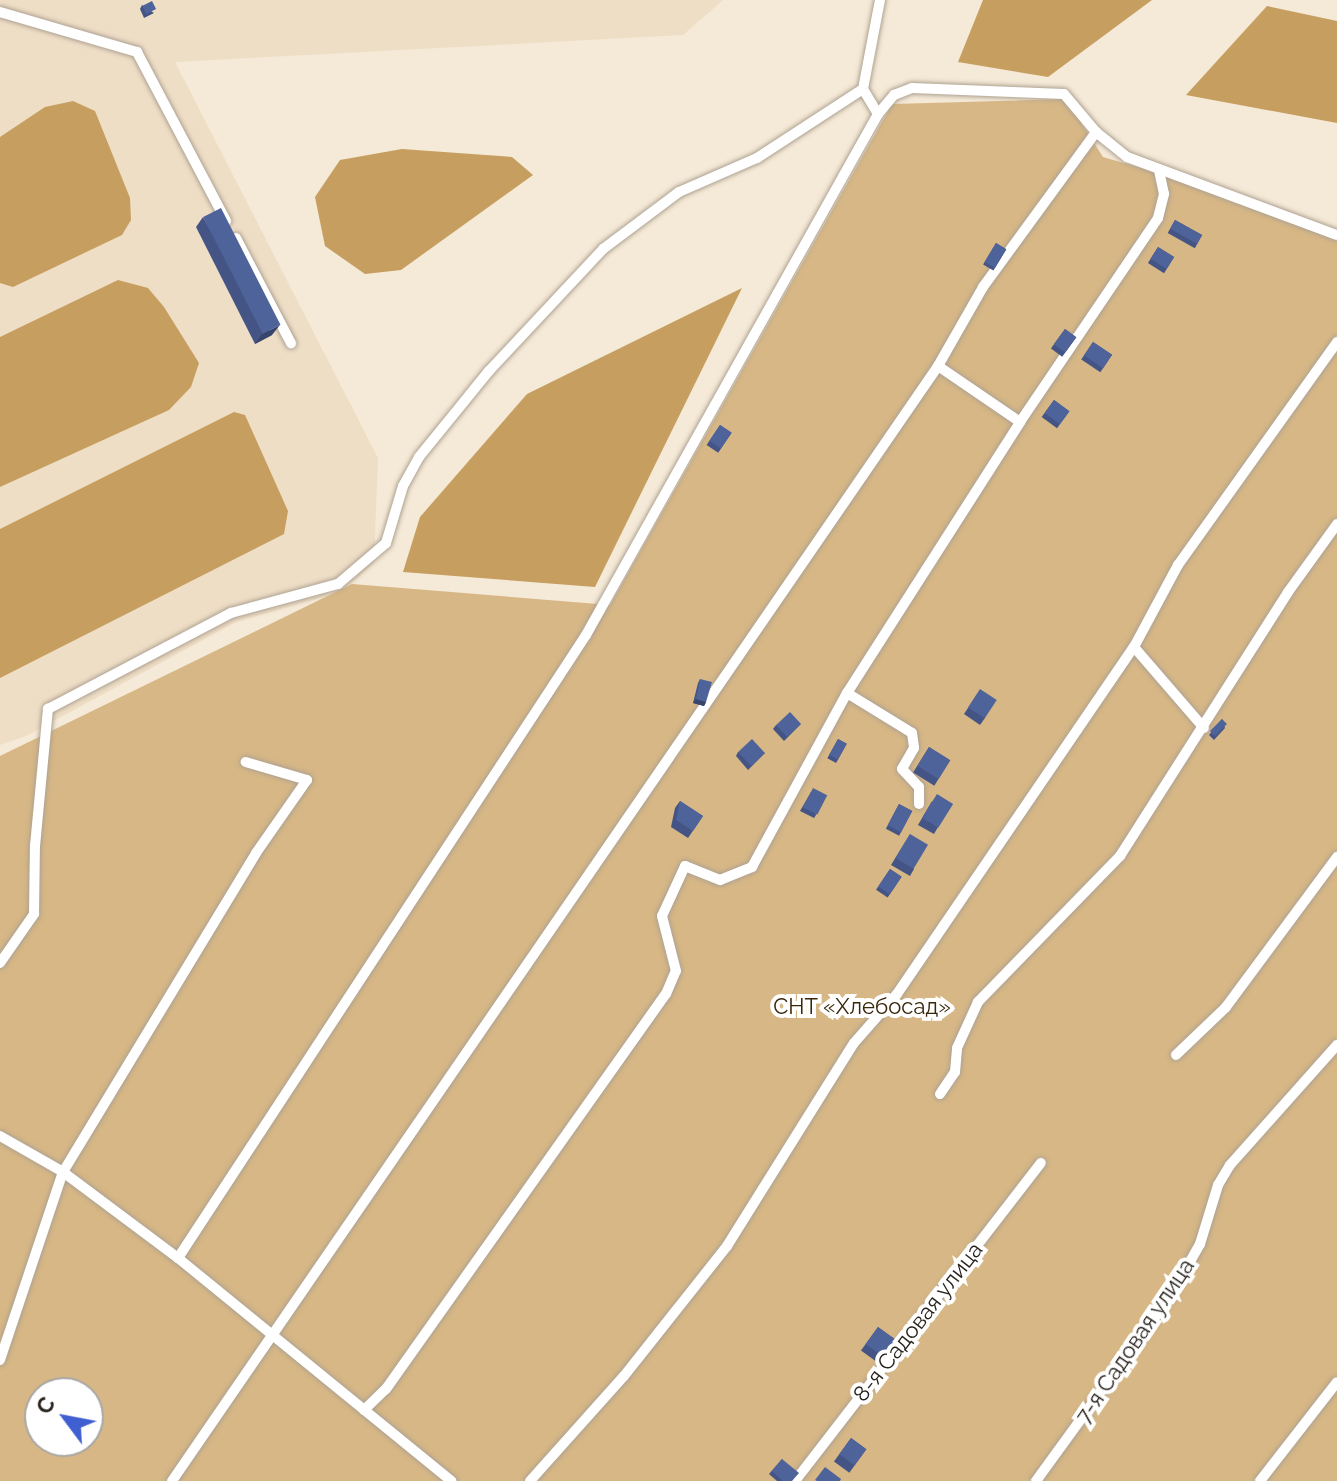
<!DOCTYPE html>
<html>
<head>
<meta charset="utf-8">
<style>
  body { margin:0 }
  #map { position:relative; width:1337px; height:1481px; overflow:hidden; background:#f5e9d7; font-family:Raleway,sans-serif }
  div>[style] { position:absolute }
  .built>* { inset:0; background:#efdec6 }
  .green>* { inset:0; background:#d7b785 }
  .forest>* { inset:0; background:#c69e5f }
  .roads { filter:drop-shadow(0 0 2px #aea292) drop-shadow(0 0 2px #aea292) }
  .lane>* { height:10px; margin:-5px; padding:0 5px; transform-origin:5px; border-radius:5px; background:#fff }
  .wall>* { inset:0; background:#445585; transform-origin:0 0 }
  .shaded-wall>* { inset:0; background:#37456c }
  .building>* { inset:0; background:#4f639b; transform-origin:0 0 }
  span { translate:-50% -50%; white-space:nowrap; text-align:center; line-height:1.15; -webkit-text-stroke:8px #fff; paint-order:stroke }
  .park-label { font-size:22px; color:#372609 }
  .street-label { font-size:22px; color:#27221c }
  .north { position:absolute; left:24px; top:1377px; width:80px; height:80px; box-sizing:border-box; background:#fff; border:2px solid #a9a7a4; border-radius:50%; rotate:302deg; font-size:22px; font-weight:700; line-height:32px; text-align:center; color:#27221c }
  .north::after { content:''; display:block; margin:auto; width:28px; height:36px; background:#405fd1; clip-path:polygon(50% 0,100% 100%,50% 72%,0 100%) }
</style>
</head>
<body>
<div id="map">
  <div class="built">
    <i style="clip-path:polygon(0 0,723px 0,683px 35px,175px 62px,378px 458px,374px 563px,342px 592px,236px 622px,26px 736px,0 745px)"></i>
  </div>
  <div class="green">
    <i style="clip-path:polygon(evenodd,1066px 99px,1103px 157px,1288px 211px,1337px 235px,1337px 1481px,0 1481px,0 756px,352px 584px,610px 605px,892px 104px,1066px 99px,40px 1393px,88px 1393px,88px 1441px,40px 1441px,40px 1393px)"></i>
  </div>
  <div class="forest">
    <i style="clip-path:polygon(983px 0,1152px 0,1048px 77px,958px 62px)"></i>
    <i style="clip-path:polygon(1267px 6px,1337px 21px,1337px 123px,1186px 95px)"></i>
    <i style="clip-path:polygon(73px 101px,95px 111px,130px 198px,131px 220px,122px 235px,13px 287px,0 283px,0 137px,45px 107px)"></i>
    <i style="clip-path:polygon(402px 149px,512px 157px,533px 175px,401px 270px,365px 274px,325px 246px,315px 197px,340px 160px)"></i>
    <i style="clip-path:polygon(118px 280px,148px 288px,164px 307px,199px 363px,191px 387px,169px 410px,0 487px,0 337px)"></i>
    <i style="clip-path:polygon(742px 288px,595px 587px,403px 572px,420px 517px,527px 394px)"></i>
    <i style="clip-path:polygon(234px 412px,245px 415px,288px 511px,284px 534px,0 678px,0 529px)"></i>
  </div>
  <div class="roads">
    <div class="lane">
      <i style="left:0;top:12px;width:143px;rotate:16.3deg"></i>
      <i style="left:137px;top:52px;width:191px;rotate:62.2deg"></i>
      <i style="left:878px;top:114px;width:25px;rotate:-50deg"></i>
      <i style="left:894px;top:95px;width:19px;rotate:-21deg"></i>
      <i style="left:912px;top:88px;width:152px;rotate:2.3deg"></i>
      <i style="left:1064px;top:94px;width:50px;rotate:49.9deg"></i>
      <i style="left:1096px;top:132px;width:40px;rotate:39deg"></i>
      <i style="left:1127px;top:157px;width:224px;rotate:20.4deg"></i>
      <i style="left:236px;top:238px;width:119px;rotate:62.4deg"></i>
      <i style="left:938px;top:366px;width:99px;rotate:34.3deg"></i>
      <i style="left:1134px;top:647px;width:107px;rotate:49.2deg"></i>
      <i style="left:847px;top:693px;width:76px;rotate:31.6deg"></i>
      <i style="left:912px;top:733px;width:15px;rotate:82deg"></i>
      <i style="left:914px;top:748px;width:24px;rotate:120deg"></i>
      <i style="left:902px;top:769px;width:25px;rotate:47deg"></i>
      <i style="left:919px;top:787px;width:17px;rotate:90deg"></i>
      <i style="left:0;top:963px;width:60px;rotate:-55.2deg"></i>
      <i style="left:34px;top:914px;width:68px;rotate:-89.2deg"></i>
      <i style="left:35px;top:846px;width:138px;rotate:-84.6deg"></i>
      <i style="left:48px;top:709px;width:207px;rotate:-27.7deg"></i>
      <i style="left:231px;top:613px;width:111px;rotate:-15.2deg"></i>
      <i style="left:338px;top:584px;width:63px;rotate:-40.5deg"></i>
      <i style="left:386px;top:543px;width:59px;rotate:-73.4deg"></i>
      <i style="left:403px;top:486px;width:33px;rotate:-61deg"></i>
      <i style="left:419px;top:457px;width:111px;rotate:-50.9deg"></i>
      <i style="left:489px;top:371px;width:167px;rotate:-46.9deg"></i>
      <i style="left:603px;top:249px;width:95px;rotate:-36.9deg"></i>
      <i style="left:679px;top:192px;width:85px;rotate:-23.6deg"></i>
      <i style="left:757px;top:158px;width:126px;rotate:-33.1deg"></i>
      <i style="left:863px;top:89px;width:91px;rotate:-79.2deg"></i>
      <i style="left:1176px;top:1055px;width:69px;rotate:-43.8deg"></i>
      <i style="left:1226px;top:1007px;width:187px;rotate:-53.5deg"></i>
      <i style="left:940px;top:1094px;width:27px;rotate:-56deg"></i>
      <i style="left:955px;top:1072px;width:24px;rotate:-85deg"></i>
      <i style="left:957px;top:1048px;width:51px;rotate:-65.5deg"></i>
      <i style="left:978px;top:1002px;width:204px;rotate:-45.8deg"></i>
      <i style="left:1120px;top:856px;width:313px;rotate:-57.5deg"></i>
      <i style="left:1288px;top:592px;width:84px;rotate:-54.2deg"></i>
      <i style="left:0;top:1136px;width:73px;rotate:29.7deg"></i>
      <i style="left:63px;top:1172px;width:144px;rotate:36.8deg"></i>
      <i style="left:178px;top:1258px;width:353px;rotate:39.2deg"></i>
      <i style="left:178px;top:1258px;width:745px;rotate:-56.78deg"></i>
      <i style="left:586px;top:635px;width:597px;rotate:-60.73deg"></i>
      <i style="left:878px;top:114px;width:29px;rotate:-121deg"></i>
      <i style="left:0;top:1360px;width:198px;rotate:-71.5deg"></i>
      <i style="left:63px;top:1172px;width:373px;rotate:-58.8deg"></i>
      <i style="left:256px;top:853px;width:89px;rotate:-55.1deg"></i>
      <i style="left:307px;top:780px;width:64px;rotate:-163.6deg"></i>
      <i style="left:364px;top:1410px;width:30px;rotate:-44deg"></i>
      <i style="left:386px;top:1389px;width:484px;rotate:-54.7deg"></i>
      <i style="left:666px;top:994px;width:25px;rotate:-67deg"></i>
      <i style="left:676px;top:971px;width:57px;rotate:-104.3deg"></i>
      <i style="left:662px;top:916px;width:55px;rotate:-65.3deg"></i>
      <i style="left:685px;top:866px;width:38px;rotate:22deg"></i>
      <i style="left:720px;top:880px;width:35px;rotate:-22deg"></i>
      <i style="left:752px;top:867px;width:198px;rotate:-61.4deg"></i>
      <i style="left:847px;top:693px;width:322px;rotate:-57.4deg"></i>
      <i style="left:1020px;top:422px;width:246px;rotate:-55.9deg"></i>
      <i style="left:1158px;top:218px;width:25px;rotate:-76deg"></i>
      <i style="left:1164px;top:194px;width:25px;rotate:-102deg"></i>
      <i style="left:172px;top:1481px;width:1353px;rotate:-55.51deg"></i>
      <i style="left:938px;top:366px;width:91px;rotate:-60.3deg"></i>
      <i style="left:983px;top:287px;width:192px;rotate:-53.9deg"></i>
      <i style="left:530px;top:1481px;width:141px;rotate:-48.2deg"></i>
      <i style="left:624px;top:1376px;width:166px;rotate:-51.6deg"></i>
      <i style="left:727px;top:1246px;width:239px;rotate:-58deg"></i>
      <i style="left:854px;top:1043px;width:65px;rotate:-48.7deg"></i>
      <i style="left:897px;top:994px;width:420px;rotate:-55.7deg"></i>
      <i style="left:1134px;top:647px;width:93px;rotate:-61.8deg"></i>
      <i style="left:1178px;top:565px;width:274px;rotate:-54.5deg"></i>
      <i style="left:795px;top:1481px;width:402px;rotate:-52.3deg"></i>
      <i style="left:1036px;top:1481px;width:230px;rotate:-54deg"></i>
      <i style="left:1171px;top:1295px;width:59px;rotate:-60.4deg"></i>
      <i style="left:1200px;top:1244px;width:62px;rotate:-73deg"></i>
      <i style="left:1218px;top:1185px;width:23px;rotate:-59deg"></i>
      <i style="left:1230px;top:1165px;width:161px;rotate:-48.3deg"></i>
      <i style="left:1260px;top:1481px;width:125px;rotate:-52.1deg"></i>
    </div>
  </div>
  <div class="wall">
    <i style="clip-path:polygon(142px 5px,154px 13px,144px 18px,140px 9px)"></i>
    <i style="clip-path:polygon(203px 217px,272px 335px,255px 344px,196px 227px)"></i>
    <i style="left:1175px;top:220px;width:31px;height:15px;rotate:29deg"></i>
    <i style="left:996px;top:243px;width:12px;height:25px;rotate:31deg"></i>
    <i style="left:1158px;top:247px;width:19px;height:19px;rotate:32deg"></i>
    <i style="left:1065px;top:329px;width:14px;height:24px;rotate:36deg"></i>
    <i style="left:1093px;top:342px;width:23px;height:21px;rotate:34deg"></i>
    <i style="left:1054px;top:400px;width:19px;height:21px;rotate:36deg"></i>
    <i style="left:720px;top:425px;width:14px;height:24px;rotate:34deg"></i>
    <i style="clip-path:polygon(700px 679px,706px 702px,704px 706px,693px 703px,698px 683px)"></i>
    <i style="clip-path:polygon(980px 690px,985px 718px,980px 725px,964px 714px)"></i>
    <i style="clip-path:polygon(1222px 719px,1225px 728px,1214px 740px,1209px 735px)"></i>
    <i style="clip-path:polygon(801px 724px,784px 741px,773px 729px,776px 725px)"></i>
    <i style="left:838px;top:739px;width:10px;height:22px;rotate:29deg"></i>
    <i style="left:929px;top:747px;width:25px;height:30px;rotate:32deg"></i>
    <i style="clip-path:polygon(738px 752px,765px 753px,748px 770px,736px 756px)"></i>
    <i style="clip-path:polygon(811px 792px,816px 815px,814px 818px,800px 811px)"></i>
    <i style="clip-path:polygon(680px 801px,703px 816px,688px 838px,671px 827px,675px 808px)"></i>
    <i style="clip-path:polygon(932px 801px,938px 827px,934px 834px,918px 825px)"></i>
    <i style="left:899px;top:804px;width:15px;height:28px;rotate:28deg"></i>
    <i style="clip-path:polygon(910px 834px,914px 869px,910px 876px,891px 865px)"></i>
    <i style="left:890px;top:869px;width:14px;height:25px;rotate:34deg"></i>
    <i style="left:878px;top:1327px;width:24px;height:29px;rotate:36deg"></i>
    <i style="left:851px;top:1438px;width:19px;height:29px;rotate:36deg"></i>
    <i style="clip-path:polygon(782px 1459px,792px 1481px,777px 1481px,769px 1474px)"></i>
  </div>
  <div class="shaded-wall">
    <i style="clip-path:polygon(280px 325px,272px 335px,255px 344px,262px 334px)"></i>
    <i style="clip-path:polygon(696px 699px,706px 702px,704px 706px,693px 703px)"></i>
  </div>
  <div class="building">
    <i style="left:152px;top:1px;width:9px;height:11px;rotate:63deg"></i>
    <i style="left:221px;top:208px;width:131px;height:20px;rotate:63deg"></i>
    <i style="left:1175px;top:220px;width:31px;height:10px;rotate:29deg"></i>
    <i style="left:996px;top:243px;width:12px;height:22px;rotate:31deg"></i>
    <i style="left:1158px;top:247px;width:19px;height:14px;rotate:32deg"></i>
    <i style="left:1065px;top:329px;width:14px;height:19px;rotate:36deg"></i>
    <i style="left:1093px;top:342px;width:23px;height:16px;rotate:34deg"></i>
    <i style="left:1054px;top:400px;width:19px;height:16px;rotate:36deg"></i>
    <i style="left:720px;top:425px;width:14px;height:19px;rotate:34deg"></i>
    <i style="clip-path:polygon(700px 679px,712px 682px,706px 702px,696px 699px)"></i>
    <i style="left:980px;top:689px;width:20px;height:22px;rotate:33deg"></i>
    <i style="left:790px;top:712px;width:16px;height:19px;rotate:47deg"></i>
    <i style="left:1222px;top:719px;width:7px;height:17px;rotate:45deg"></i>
    <i style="left:752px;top:739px;width:19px;height:19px;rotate:47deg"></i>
    <i style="left:838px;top:739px;width:10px;height:18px;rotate:29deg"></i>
    <i style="left:929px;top:747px;width:25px;height:22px;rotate:32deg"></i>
    <i style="left:813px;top:788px;width:16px;height:22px;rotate:27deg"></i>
    <i style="left:937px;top:794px;width:19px;height:28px;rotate:32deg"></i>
    <i style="clip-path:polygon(680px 801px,703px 816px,693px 831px,676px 820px)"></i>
    <i style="left:899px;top:804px;width:15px;height:24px;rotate:28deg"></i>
    <i style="left:910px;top:834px;width:21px;height:28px;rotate:31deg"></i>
    <i style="left:890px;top:869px;width:14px;height:21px;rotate:34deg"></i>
    <i style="left:878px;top:1327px;width:24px;height:21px;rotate:36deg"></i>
    <i style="left:851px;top:1438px;width:19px;height:20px;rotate:36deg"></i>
    <i style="clip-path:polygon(782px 1459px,799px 1473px,792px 1481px,783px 1481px,772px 1471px)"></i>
    <i style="clip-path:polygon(825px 1467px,841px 1479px,840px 1481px,817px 1481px,815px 1480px)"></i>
  </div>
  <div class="park-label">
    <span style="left:862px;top:1007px">СНТ «Хлебосад»</span>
  </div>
  <div class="street-label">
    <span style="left:918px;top:1322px;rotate:-52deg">8-я Садовая улица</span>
    <span style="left:1135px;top:1341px;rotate:-56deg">7-я Садовая улица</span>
  </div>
  <div class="north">С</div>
</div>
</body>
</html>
